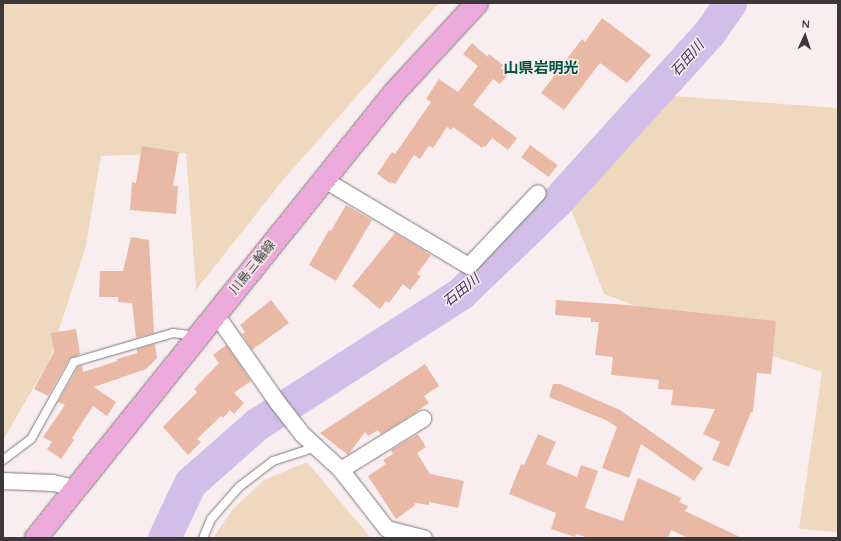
<!DOCTYPE html>
<html>
<head>
<meta charset="utf-8">
<style>
  body { margin:0 }
  #map { position:relative; width:841px; height:541px; overflow:hidden; background:#f8eeef; font-family:Quicksand,"Noto Sans JP",sans-serif }
  div>[style] { position:absolute }
  .green>* { inset:0; background:#eed9bf }
  .river>* { height:33px; margin:-16.5px; padding:0 16.5px; transform-origin:16.5px; border-radius:16.5px; background:#d3bee9 }
  .building>* { inset:0; background:#eab9a6; transform-origin:0 0 }
  .roads { filter:drop-shadow(0 0 1px #7f7778) drop-shadow(0 0 1px #7f7778) }
  .service>* { height:8px; margin:-4px; padding:0 4px; transform-origin:4px; border-radius:4px; background:#fff }
  .minor>* { height:16px; margin:-8px; padding:0 8px; transform-origin:8px; border-radius:8px; background:#fff }
  .primary>* { height:22px; margin:-11px; padding:0 11px; transform-origin:11px; border-radius:11px; background:#ecaada }
  span { translate:-50% -50%; white-space:nowrap; text-align:center; line-height:1.15; -webkit-text-stroke:3px #f8eeef; paint-order:stroke }
  .street-label { font-size:13px; color:#3c3839 }
  .water-label { font-size:14px; color:#4a2e62; font-style:italic }
  .quarter-label { font-size:15px; color:#00533e; font-weight:700 }
  .frame { position:absolute; inset:0; border:4px solid #3c3839; pointer-events:none }
  .north { position:absolute; left:785px; top:16px; width:40px; height:40px; -webkit-text-stroke:3px #f8eeef; paint-order:stroke; rotate:3deg; font-size:11px; font-weight:700; line-height:16px; text-align:center; color:#3c3839 }
  .north::after { content:''; display:block; margin:auto; width:14px; height:18px; background:#3c3839; clip-path:polygon(50% 0,100% 100%,50% 72%,0 100%) }
</style>
</head>
<body>
<div id="map">
  <div class="green">
    <i style="clip-path:polygon(3px 3px,439px 3px,283px 180px,196px 290px,186px 153px,101px 156px,86px 246px,49px 361px,3px 440px)"></i>
    <i style="clip-path:polygon(674px 96px,838px 108px,838px 532px,799px 529px,822px 372px,727px 341px,604px 294px,566px 196px)"></i>
    <i style="clip-path:polygon(307px 462px,371px 538px,213px 538px,233px 509px,264px 480px)"></i>
  </div>
  <div class="river">
    <i style="left:164px;top:538px;width:61px;rotate:-64.7deg"></i>
    <i style="left:190px;top:483px;width:89px;rotate:-41.4deg"></i>
    <i style="left:257px;top:424px;width:242px;rotate:-32.7deg"></i>
    <i style="left:461px;top:293px;width:133px;rotate:-43.8deg"></i>
    <i style="left:557px;top:201px;width:227px;rotate:-47.9deg"></i>
    <i style="left:709px;top:33px;width:37px;rotate:-55deg"></i>
  </div>
  <div class="building">
    <i style="clip-path:polygon(602px 18px,651px 55px,627px 83px,600px 63px,564px 110px,541px 93px,582px 39px,585px 42px)"></i>
    <i style="clip-path:polygon(472px 43px,488px 57px,489px 54px,503px 65px,501px 68px,508px 74px,500px 84px,493px 79px,473px 105px,517px 138px,508px 150px,492px 138px,485px 147px,483px 146px,482px 148px,453px 127px,451px 130px,447px 127px,433px 148px,430px 146px,428px 147px,420px 159px,414px 155px,395px 184px,392px 182px,391px 184px,377px 174px,392px 152px,395px 154px,431px 102px,426px 99px,439px 79px,458px 92px,478px 66px,463px 54px)"></i>
    <i style="left:530px;top:145px;width:34px;height:15px;rotate:36deg"></i>
    <i style="clip-path:polygon(142px 146px,179px 152px,173px 186px,178px 186px,176px 214px,130px 210px,132px 182px,136px 183px)"></i>
    <i style="clip-path:polygon(346px 205px,372px 220px,336px 281px,309px 265px,329px 230px,331px 231px)"></i>
    <i style="clip-path:polygon(395px 233px,431px 255px,417px 274px,421px 276px,410px 290px,403px 284px,389px 303px,386px 301px,380px 309px,352px 286px)"></i>
    <i style="clip-path:polygon(131px 237px,149px 240px,154px 333px,136px 338px,132px 303px,118px 302px,118px 297px,99px 297px,100px 271px,123px 271px)"></i>
    <i style="clip-path:polygon(271px 300px,289px 323px,252px 350px,242px 334px,245px 332px,240px 325px)"></i>
    <i style="clip-path:polygon(556px 300px,627px 305px,776px 321px,771px 374px,757px 373px,753px 412px,751px 412px,729px 467px,712px 460px,720px 442px,703px 434px,715px 409px,671px 405px,673px 390px,658px 389px,659px 380px,611px 375px,613px 357px,595px 355px,599px 322px,591px 322px,591px 318px,555px 315px)"></i>
    <i style="clip-path:polygon(76px 329px,80px 354px,69px 359px,48px 396px,34px 389px,54px 352px,51px 333px)"></i>
    <i style="clip-path:polygon(155px 344px,157px 358px,146px 369px,94px 387px,116px 402px,107px 416px,93px 406px,72px 438px,74px 440px,61px 459px,47px 449px,52px 442px,43px 437px,65px 405px,58px 402px,78px 367px,82px 365px,83px 372px,117px 361px,117px 359px,137px 353px,137px 349px)"></i>
    <i style="clip-path:polygon(226px 345px,251px 381px,234px 393px,244px 403px,234px 414px,230px 410px,223px 418px,221px 416px,197px 439px,201px 442px,188px 455px,163px 427px,197px 392px,194px 389px,219px 363px,213px 355px)"></i>
    <i style="clip-path:polygon(425px 364px,439px 386px,424px 396px,429px 403px,410px 416px,381px 434px,378px 430px,368px 436px,365px 432px,348px 455px,320px 433px)"></i>
    <i style="clip-path:polygon(553px 384px,560px 384px,620px 410px,703px 468px,694px 481px,641px 444px,629px 478px,602px 468px,617px 427px,606px 420px,549px 397px)"></i>
    <i style="clip-path:polygon(418px 434px,426px 447px,417px 453px,430px 474px,464px 481px,458px 508px,429px 502px,429px 505px,415px 503px,414px 506px,396px 519px,368px 476px,386px 464px,383px 460px,393px 454px,391px 450px)"></i>
    <i style="clip-path:polygon(538px 434px,556px 442px,546px 464px,577px 477px,581px 465px,598px 471px,585px 508px,623px 521px,638px 478px,682px 498px,679px 502px,688px 506px,685px 511px,742px 538px,688px 538px,671px 530px,668px 538px,589px 538px,576px 534px,575px 537px,551px 529px,556px 513px,509px 494px,521px 464px,524px 465px)"></i>
  </div>
  <div class="roads">
    <div class="service">
      <i style="left:3px;top:460px;width:35px;rotate:-37deg"></i>
      <i style="left:31px;top:439px;width:88px;rotate:-60.8deg"></i>
      <i style="left:74px;top:362px;width:103px;rotate:-16.3deg"></i>
      <i style="left:173px;top:333px;width:23px;rotate:7deg"></i>
      <i style="left:203px;top:538px;width:21px;rotate:-67deg"></i>
      <i style="left:211px;top:519px;width:43px;rotate:-48.8deg"></i>
      <i style="left:239px;top:487px;width:43px;rotate:-37.4deg"></i>
      <i style="left:273px;top:461px;width:45px;rotate:-18deg"></i>
    </div>
    <div class="minor">
      <i style="left:323px;top:179px;width:170px;rotate:30.8deg"></i>
      <i style="left:469px;top:266px;width:100px;rotate:-46.6deg"></i>
      <i style="left:215px;top:313px;width:110px;rotate:55deg"></i>
      <i style="left:278px;top:403px;width:39px;rotate:52deg"></i>
      <i style="left:302px;top:434px;width:53px;rotate:42.7deg"></i>
      <i style="left:341px;top:470px;width:75px;rotate:52.1deg"></i>
      <i style="left:387px;top:529px;width:38px;rotate:14deg"></i>
      <i style="left:341px;top:470px;width:97px;rotate:-31.9deg"></i>
      <i style="left:3px;top:481px;width:50px;rotate:2.3deg"></i>
      <i style="left:53px;top:483px;width:23px;rotate:13deg"></i>
    </div>
    <div class="primary">
      <i style="left:36px;top:538px;width:571px;rotate:-51.18deg"></i>
      <i style="left:394px;top:93px;width:122px;rotate:-47.3deg"></i>
    </div>
  </div>
  <div class="street-label">
    <span style="left:252px;top:267px;rotate:-51deg">川島三輪線</span>
  </div>
  <div class="water-label">
    <span style="left:687px;top:58px;rotate:-48deg">石田川</span>
    <span style="left:461px;top:290px;rotate:-39deg">石田川</span>
  </div>
  <div class="quarter-label">
    <span style="left:541px;top:68px">山県岩明光</span>
  </div>
  <div class="frame"></div>
  <div class="north">N</div>
</div>
</body>
</html>
